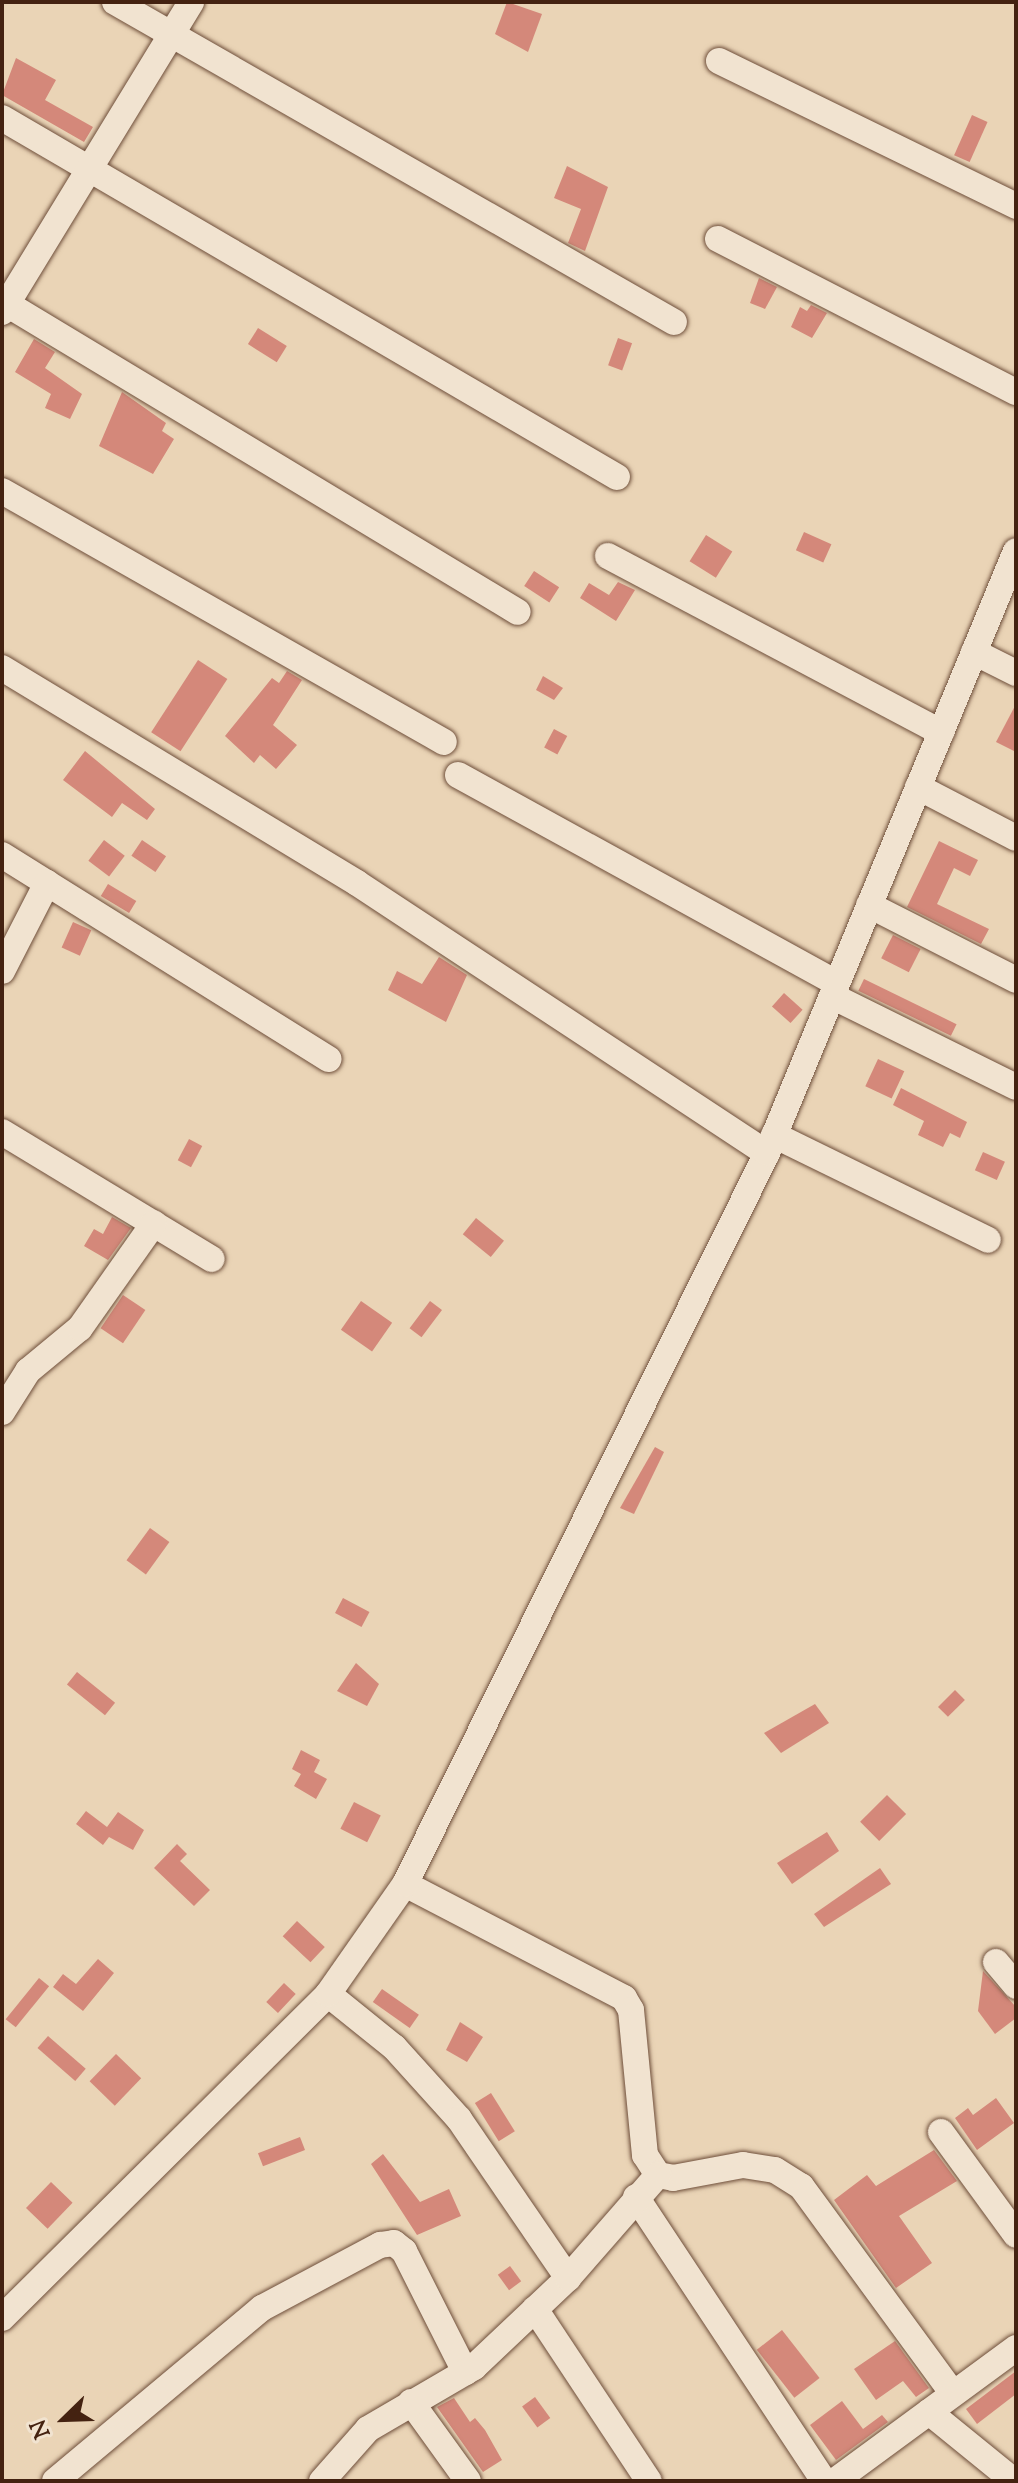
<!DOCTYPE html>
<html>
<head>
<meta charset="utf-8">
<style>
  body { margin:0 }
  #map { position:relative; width:1018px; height:2483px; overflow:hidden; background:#ead4b6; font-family:"Sorts Mill Goudy",serif }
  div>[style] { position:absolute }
  .building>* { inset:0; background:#d4887a; transform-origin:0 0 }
  .roads { filter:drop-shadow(0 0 2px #6e4e3a) drop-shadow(0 0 2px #6e4e3a) }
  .minor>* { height:26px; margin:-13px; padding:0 13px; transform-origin:13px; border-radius:13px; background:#f1e3d0 }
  span { translate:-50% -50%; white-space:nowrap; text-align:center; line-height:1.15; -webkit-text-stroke:6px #f1e3d0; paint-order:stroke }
  .frame { position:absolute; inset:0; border:4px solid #421; pointer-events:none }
  .north { position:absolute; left:24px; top:2379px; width:80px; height:80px; -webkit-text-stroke:6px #f1e3d0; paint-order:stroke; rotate:247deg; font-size:22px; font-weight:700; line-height:32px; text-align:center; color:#421 }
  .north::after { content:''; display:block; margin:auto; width:28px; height:36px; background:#421; clip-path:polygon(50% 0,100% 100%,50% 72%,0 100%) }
</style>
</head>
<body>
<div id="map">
  <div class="building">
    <i style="clip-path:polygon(507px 2px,542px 14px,528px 52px,495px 34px)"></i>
    <i style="clip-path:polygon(16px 58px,56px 80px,45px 100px,93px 127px,84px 142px,2px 95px)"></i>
    <i style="left:972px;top:115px;width:17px;height:44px;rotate:24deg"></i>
    <i style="clip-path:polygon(567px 166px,608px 187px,585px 251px,568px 243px,581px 209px,554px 198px)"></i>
    <i style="clip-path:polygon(759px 278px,777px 287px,765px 309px,750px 303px)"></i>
    <i style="clip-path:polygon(811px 305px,827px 313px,812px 338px,791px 327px,800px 307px,807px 311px)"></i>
    <i style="left:258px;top:328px;width:34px;height:19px;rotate:32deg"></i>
    <i style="left:618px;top:338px;width:15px;height:29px;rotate:20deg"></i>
    <i style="clip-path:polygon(34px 339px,55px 352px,45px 368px,82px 394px,70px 419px,45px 408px,51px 394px,15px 372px)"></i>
    <i style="clip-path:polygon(122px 392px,166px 423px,162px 431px,174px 439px,153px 474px,99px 446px)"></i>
    <i style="left:804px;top:532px;width:30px;height:20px;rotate:24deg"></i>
    <i style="left:706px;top:535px;width:31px;height:31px;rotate:32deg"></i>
    <i style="left:534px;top:571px;width:30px;height:18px;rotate:33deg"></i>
    <i style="clip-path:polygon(618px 582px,635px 590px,616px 621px,580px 598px,589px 583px,609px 595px)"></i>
    <i style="left:198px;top:660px;width:35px;height:86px;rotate:33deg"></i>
    <i style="clip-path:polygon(287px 671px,302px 680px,273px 725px,297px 745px,276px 769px,260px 755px,254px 763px,225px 736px,272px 678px,279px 683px)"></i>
    <i style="clip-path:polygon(543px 676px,563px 688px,554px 700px,536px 690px)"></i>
    <i style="clip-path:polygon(1016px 704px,1016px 752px,996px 742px)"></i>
    <i style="left:554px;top:729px;width:15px;height:21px;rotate:28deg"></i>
    <i style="clip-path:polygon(85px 751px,155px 809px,147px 820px,122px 803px,112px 817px,63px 780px)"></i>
    <i style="left:104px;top:840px;width:26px;height:26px;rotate:37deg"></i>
    <i style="left:142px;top:840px;width:29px;height:19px;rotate:34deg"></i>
    <i style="clip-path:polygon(939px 841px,978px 860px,970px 876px,954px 868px,937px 904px,989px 929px,981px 944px,907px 907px)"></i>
    <i style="left:108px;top:884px;width:33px;height:14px;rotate:31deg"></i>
    <i style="left:73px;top:922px;width:20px;height:28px;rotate:24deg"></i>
    <i style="left:893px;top:935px;width:31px;height:26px;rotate:27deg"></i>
    <i style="clip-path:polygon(439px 957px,467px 975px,446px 1022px,388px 990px,397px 971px,422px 984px)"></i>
    <i style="left:864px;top:979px;width:103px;height:13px;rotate:26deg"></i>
    <i style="left:784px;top:993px;width:25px;height:18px;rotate:42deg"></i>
    <i style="left:878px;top:1059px;width:29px;height:30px;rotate:25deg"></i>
    <i style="clip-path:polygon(901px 1088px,967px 1122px,960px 1138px,950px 1133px,943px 1147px,918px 1135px,924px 1121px,893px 1105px)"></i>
    <i style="left:189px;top:1139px;width:15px;height:24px;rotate:28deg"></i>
    <i style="left:983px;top:1152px;width:24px;height:20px;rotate:24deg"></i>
    <i style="clip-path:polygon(112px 1217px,131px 1228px,108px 1260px,84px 1246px,94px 1229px,103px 1234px)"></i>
    <i style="left:476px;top:1218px;width:36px;height:21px;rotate:39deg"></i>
    <i style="left:123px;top:1295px;width:27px;height:40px;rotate:34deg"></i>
    <i style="left:361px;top:1301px;width:38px;height:35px;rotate:35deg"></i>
    <i style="left:430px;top:1301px;width:15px;height:34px;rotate:37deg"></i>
    <i style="clip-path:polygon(655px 1447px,664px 1452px,634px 1514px,620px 1508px)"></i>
    <i style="left:150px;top:1528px;width:24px;height:40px;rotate:36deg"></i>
    <i style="left:343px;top:1598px;width:30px;height:17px;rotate:28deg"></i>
    <i style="clip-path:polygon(356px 1663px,379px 1684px,367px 1706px,337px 1691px)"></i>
    <i style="left:77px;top:1672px;width:49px;height:16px;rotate:39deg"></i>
    <i style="left:955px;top:1690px;width:14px;height:24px;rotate:45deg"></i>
    <i style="clip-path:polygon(815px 1704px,829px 1723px,781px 1753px,764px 1733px)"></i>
    <i style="clip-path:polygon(301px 1750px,320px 1760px,314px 1772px,327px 1779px,316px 1799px,294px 1786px,301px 1774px,292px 1769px)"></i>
    <i style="left:887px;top:1795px;width:27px;height:38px;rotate:45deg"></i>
    <i style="left:354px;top:1802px;width:30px;height:30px;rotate:27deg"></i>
    <i style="clip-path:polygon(86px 1811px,107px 1827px,118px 1812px,144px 1830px,133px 1850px,109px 1837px,103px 1845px,76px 1824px)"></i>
    <i style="clip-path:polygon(827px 1832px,839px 1851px,792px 1884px,777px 1863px)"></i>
    <i style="clip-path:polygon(177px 1844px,187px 1854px,180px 1861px,210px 1890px,194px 1906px,154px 1868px)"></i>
    <i style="clip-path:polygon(880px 1868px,891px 1884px,824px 1927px,814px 1914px)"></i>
    <i style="left:297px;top:1921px;width:38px;height:21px;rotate:43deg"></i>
    <i style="clip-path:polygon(98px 1959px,114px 1973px,83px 2011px,53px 1987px,63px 1974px,76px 1984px)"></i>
    <i style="clip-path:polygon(983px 1971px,1016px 2007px,1016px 2018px,995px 2034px,978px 2011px)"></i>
    <i style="left:39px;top:1978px;width:13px;height:53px;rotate:39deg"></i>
    <i style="left:284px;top:1983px;width:16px;height:26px;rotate:43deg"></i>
    <i style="left:382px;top:1989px;width:45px;height:16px;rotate:35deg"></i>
    <i style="clip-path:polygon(460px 2022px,483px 2037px,467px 2062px,446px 2050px)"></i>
    <i style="left:48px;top:2036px;width:50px;height:16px;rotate:41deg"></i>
    <i style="left:116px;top:2054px;width:35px;height:38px;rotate:44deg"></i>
    <i style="left:491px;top:2093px;width:45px;height:19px;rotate:58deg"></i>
    <i style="clip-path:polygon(996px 2098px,1014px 2123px,977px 2150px,955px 2118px,968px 2108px,973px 2115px)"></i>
    <i style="left:300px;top:2137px;width:14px;height:45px;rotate:69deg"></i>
    <i style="clip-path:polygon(934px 2150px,957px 2181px,899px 2216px,932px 2263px,896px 2288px,834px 2200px,867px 2175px,876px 2186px)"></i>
    <i style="clip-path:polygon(383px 2154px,420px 2202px,449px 2189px,461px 2216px,417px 2235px,371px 2164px)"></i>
    <i style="left:51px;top:2182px;width:30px;height:36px;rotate:44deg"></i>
    <i style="left:510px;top:2266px;width:19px;height:15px;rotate:54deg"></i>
    <i style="left:782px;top:2330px;width:61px;height:32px;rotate:52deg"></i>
    <i style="clip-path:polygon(895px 2341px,929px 2388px,916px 2397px,903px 2381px,876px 2400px,854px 2369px)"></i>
    <i style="clip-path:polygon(1016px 2371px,1016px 2394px,977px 2424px,966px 2409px)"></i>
    <i style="left:535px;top:2397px;width:26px;height:16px;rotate:54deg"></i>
    <i style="clip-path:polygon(454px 2398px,470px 2422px,475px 2418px,485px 2430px,502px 2460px,483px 2472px,437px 2407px)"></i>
    <i style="clip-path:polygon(842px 2401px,863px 2429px,882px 2415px,888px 2422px,836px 2460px,810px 2425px)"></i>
  </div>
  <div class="roads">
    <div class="minor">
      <i style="left:115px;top:2px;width:644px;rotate:29.79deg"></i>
      <i style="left:719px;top:61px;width:331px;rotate:26deg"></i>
      <i style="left:2px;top:118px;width:712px;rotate:30.27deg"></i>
      <i style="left:718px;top:239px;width:335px;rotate:27.2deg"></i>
      <i style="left:2px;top:301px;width:602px;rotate:31.08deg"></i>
      <i style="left:2px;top:312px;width:363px;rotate:-58.6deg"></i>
      <i style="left:2px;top:491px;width:508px;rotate:29.59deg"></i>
      <i style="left:608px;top:556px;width:377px;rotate:27.9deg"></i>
      <i style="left:974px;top:652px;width:47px;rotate:26.6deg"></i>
      <i style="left:2px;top:668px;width:415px;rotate:31.2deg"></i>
      <i style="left:357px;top:883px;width:491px;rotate:33.4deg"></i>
      <i style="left:458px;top:775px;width:432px;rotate:28.8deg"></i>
      <i style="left:918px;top:787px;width:110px;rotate:27.5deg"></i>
      <i style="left:2px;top:855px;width:385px;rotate:32deg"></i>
      <i style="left:869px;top:905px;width:165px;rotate:27deg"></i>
      <i style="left:2px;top:971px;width:99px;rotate:-62.9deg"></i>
      <i style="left:832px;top:996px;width:205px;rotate:26.3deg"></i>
      <i style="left:2px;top:1132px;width:245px;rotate:31.2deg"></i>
      <i style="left:774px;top:1135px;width:238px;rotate:26.1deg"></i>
      <i style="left:2px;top:1412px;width:49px;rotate:-57.6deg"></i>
      <i style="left:28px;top:1371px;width:67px;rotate:-39.6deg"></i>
      <i style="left:80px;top:1328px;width:128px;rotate:-54.8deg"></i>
      <i style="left:405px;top:1884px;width:247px;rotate:27.5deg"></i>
      <i style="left:624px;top:1998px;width:14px;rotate:60deg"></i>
      <i style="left:631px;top:2010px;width:146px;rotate:84.5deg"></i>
      <i style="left:645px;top:2155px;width:24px;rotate:57deg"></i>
      <i style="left:658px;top:2175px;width:15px;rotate:11deg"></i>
      <i style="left:673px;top:2178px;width:71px;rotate:-10.5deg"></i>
      <i style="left:743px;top:2165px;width:32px;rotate:9deg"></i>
      <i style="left:775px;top:2170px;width:31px;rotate:32deg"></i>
      <i style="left:801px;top:2186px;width:255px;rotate:53.8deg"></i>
      <i style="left:996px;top:1962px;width:31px;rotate:50deg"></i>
      <i style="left:328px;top:1994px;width:85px;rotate:38.8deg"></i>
      <i style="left:394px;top:2047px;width:97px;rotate:47.9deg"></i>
      <i style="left:459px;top:2119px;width:193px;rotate:55.6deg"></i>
      <i style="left:941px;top:2132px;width:127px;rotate:53.9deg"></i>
      <i style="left:636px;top:2197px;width:341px;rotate:56.5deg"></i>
      <i style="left:535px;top:2309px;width:206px;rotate:56.5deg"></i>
      <i style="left:2px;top:2318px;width:460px;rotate:-44.8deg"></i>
      <i style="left:328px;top:1994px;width:134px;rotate:-55deg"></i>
      <i style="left:405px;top:1884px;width:816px;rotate:-63.65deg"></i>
      <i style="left:767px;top:1153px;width:651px;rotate:-67.53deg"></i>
      <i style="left:411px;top:2402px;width:97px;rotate:54.2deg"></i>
      <i style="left:929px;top:2412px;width:109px;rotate:39.1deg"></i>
      <i style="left:55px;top:2481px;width:270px;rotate:-39.9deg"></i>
      <i style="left:262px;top:2308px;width:134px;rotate:-28.1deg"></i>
      <i style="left:380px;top:2245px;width:14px;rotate:-8deg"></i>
      <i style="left:394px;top:2243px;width:13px;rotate:39deg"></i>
      <i style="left:404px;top:2251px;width:136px;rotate:63.2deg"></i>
      <i style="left:322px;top:2481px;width:69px;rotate:-48.5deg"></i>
      <i style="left:368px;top:2429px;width:123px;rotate:-30.3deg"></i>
      <i style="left:474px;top:2367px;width:129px;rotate:-43.4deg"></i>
      <i style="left:568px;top:2278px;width:137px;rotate:-48.9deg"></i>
      <i style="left:835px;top:2481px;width:225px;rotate:-36.3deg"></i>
    </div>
  </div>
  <div class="frame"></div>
  <div class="north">N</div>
</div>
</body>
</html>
